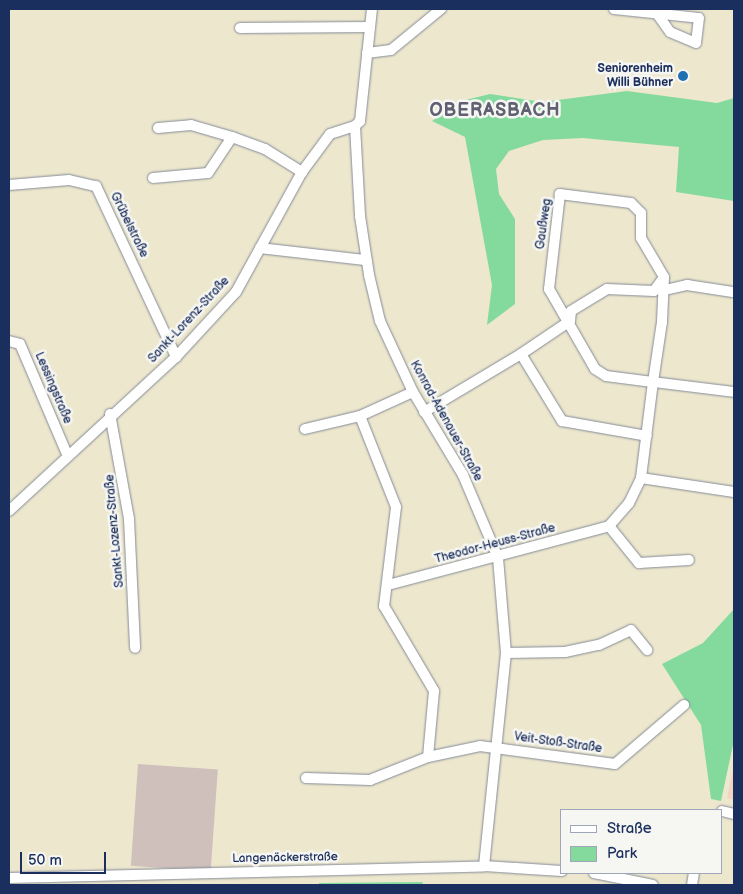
<!DOCTYPE html>
<html>
<head>
<meta charset="utf-8">
<style>
  body { margin:0 }
  #map { position:relative; width:743px; height:894px; overflow:hidden; background:#ede7ce; font-family:"Balsamiq Sans",sans-serif }
  div>[style] { position:absolute }
  .built>* { inset:0; background:#f3d4bf }
  .industrial>* { inset:0; background:#cfc0bb; transform-origin:0 0 }
  .green>* { inset:0; background:#84da9d }
  .roads { filter:drop-shadow(0 0 1px #848b96) drop-shadow(0 0 1px #848b96) }
  .street>* { height:10px; margin:-5px; padding:0 5px; transform-origin:5px; border-radius:5px; background:#fff }
  .dots>* { width:14px; height:14px; translate:-50% -50%; box-sizing:border-box; border:2px solid #f6f6f2; border-radius:50% }
  span { translate:-50% -50%; white-space:nowrap; text-align:center; line-height:1.15; -webkit-text-stroke:5px #f6f6f2; paint-order:stroke }
  .poi-label { font-size:12px; color:#1b2f5e; font-weight:700 }
  .right { translate:-100% -50%; text-align:right }
  .street-label { font-size:12px; color:#1b2f5e }
  .district-label { font-size:18px; color:#616073; font-weight:700; letter-spacing:1px }
  .frame { position:absolute; inset:0; border:10px solid #1b2f5e; pointer-events:none }
  .legend { position:absolute; left:560px; top:809px; width:162px; height:65px; box-sizing:border-box; background:#f6f6f2; border:1px solid #9ea6b7; margin:0; padding:6px 9px; list-style:none; font-size:15px; color:#1b2f5e }
  .legend li { display:flex; align-items:center; gap:10px; height:25px }
  .legend b { width:25px; border:1px solid #9ea6b7 }
  .scale { position:absolute; left:20px; top:852px; width:86px; height:22px; box-sizing:border-box; border:2px solid #1b2f5e; border-top:0; padding-left:6px; font-size:15px; line-height:18px; white-space:nowrap; color:#1b2f5e; -webkit-text-stroke:4px #f6f6f2; paint-order:stroke }
</style>
</head>
<body>
<div id="map">
  <div class="built">
    <i style="clip-path:polygon(734px 765px,734px 800px,727px 798px)"></i>
  </div>
  <div class="industrial">
    <i style="left:138px;top:764px;width:80px;height:102px;rotate:4deg"></i>
  </div>
  <div class="green">
    <i style="clip-path:polygon(627px 91px,717px 103px,734px 98px,734px 201px,676px 192px,679px 147px,583px 138px,543px 140px,509px 151px,496px 169px,499px 194px,515px 219px,515px 304px,487px 325px,492px 285px,465px 137px,432px 121px,461px 101px,490px 94px,542px 102px)"></i>
    <i style="clip-path:polygon(734px 609px,734px 740px,721px 801px,711px 799px,701px 725px,662px 664px,703px 643px)"></i>
    <i style="clip-path:polygon(423px 882px,422px 885px,319px 885px,319px 883px)"></i>
  </div>
  <div class="roads">
    <div class="street">
      <i style="left:372px;top:9px;width:113px;rotate:96.1deg"></i>
      <i style="left:360px;top:121px;width:7px;rotate:135deg"></i>
      <i style="left:355px;top:126px;width:90px;rotate:86.8deg"></i>
      <i style="left:360px;top:216px;width:60px;rotate:81.3deg"></i>
      <i style="left:369px;top:275px;width:47px;rotate:76.6deg"></i>
      <i style="left:380px;top:321px;width:78px;rotate:65.1deg"></i>
      <i style="left:413px;top:392px;width:97px;rotate:58.9deg"></i>
      <i style="left:463px;top:475px;width:90px;rotate:67.1deg"></i>
      <i style="left:498px;top:558px;width:95px;rotate:85.2deg"></i>
      <i style="left:506px;top:653px;width:214px;rotate:95.9deg"></i>
      <i style="left:614px;top:9px;width:85px;rotate:6deg"></i>
      <i style="left:699px;top:18px;width:25px;rotate:97deg"></i>
      <i style="left:696px;top:43px;width:28px;rotate:-157deg"></i>
      <i style="left:670px;top:32px;width:21px;rotate:-125deg"></i>
      <i style="left:240px;top:28px;width:130px;rotate:-0.4deg"></i>
      <i style="left:367px;top:53px;width:24px;rotate:-7deg"></i>
      <i style="left:391px;top:50px;width:65px;rotate:-39.4deg"></i>
      <i style="left:158px;top:128px;width:33px;rotate:-5deg"></i>
      <i style="left:191px;top:125px;width:43px;rotate:16.3deg"></i>
      <i style="left:232px;top:137px;width:35px;rotate:20deg"></i>
      <i style="left:265px;top:149px;width:44px;rotate:31.9deg"></i>
      <i style="left:153px;top:178px;width:55px;rotate:-5.2deg"></i>
      <i style="left:208px;top:173px;width:43px;rotate:-56.3deg"></i>
      <i style="left:9px;top:185px;width:60px;rotate:-4.8deg"></i>
      <i style="left:69px;top:180px;width:28px;rotate:13deg"></i>
      <i style="left:96px;top:186px;width:189px;rotate:64.9deg"></i>
      <i style="left:260px;top:248px;width:107px;rotate:6.5deg"></i>
      <i style="left:665px;top:290px;width:23px;rotate:-13deg"></i>
      <i style="left:687px;top:285px;width:46px;rotate:8.8deg"></i>
      <i style="left:9px;top:341px;width:11px;rotate:15deg"></i>
      <i style="left:20px;top:344px;width:120px;rotate:66.9deg"></i>
      <i style="left:521px;top:354px;width:79px;rotate:58.5deg"></i>
      <i style="left:562px;top:421px;width:86px;rotate:10deg"></i>
      <i style="left:424px;top:412px;width:113px;rotate:-30.9deg"></i>
      <i style="left:521px;top:354px;width:59px;rotate:-34deg"></i>
      <i style="left:570px;top:321px;width:10px;rotate:-84deg"></i>
      <i style="left:571px;top:311px;width:42px;rotate:-31.4deg"></i>
      <i style="left:607px;top:289px;width:47px;rotate:2.4deg"></i>
      <i style="left:654px;top:291px;width:17px;rotate:-54deg"></i>
      <i style="left:110px;top:414px;width:107px;rotate:79.7deg"></i>
      <i style="left:129px;top:519px;width:129px;rotate:87.3deg"></i>
      <i style="left:360px;top:416px;width:98px;rotate:68.4deg"></i>
      <i style="left:396px;top:507px;width:100px;rotate:96.9deg"></i>
      <i style="left:384px;top:606px;width:99px;rotate:59.5deg"></i>
      <i style="left:434px;top:691px;width:66px;rotate:95.2deg"></i>
      <i style="left:305px;top:429px;width:57px;rotate:-13.3deg"></i>
      <i style="left:360px;top:416px;width:58px;rotate:-24.4deg"></i>
      <i style="left:641px;top:478px;width:94px;rotate:8.6deg"></i>
      <i style="left:9px;top:511px;width:227px;rotate:-42.7deg"></i>
      <i style="left:176px;top:357px;width:88px;rotate:-47.3deg"></i>
      <i style="left:236px;top:292px;width:137px;rotate:-61.2deg"></i>
      <i style="left:302px;top:172px;width:47px;rotate:-53.6deg"></i>
      <i style="left:330px;top:134px;width:26px;rotate:-18deg"></i>
      <i style="left:609px;top:526px;width:48px;rotate:51deg"></i>
      <i style="left:639px;top:563px;width:50px;rotate:-3.4deg"></i>
      <i style="left:388px;top:585px;width:229px;rotate:-14.9deg"></i>
      <i style="left:609px;top:526px;width:30px;rotate:-49deg"></i>
      <i style="left:629px;top:503px;width:28px;rotate:-64deg"></i>
      <i style="left:641px;top:478px;width:97px;rotate:-82.9deg"></i>
      <i style="left:653px;top:382px;width:61px;rotate:-81.5deg"></i>
      <i style="left:662px;top:322px;width:45px;rotate:-87.5deg"></i>
      <i style="left:664px;top:277px;width:45px;rotate:-120.5deg"></i>
      <i style="left:641px;top:238px;width:25px;rotate:-90deg"></i>
      <i style="left:641px;top:213px;width:14px;rotate:-135deg"></i>
      <i style="left:631px;top:203px;width:72px;rotate:-172.8deg"></i>
      <i style="left:560px;top:194px;width:96px;rotate:96.6deg"></i>
      <i style="left:549px;top:289px;width:92px;rotate:60.1deg"></i>
      <i style="left:595px;top:369px;width:13px;rotate:32deg"></i>
      <i style="left:606px;top:376px;width:47px;rotate:7.3deg"></i>
      <i style="left:653px;top:382px;width:82px;rotate:7deg"></i>
      <i style="left:506px;top:653px;width:59px;rotate:-1deg"></i>
      <i style="left:565px;top:652px;width:35px;rotate:-12deg"></i>
      <i style="left:599px;top:645px;width:35px;rotate:-25deg"></i>
      <i style="left:631px;top:630px;width:26px;rotate:51deg"></i>
      <i style="left:306px;top:778px;width:64px;rotate:1.8deg"></i>
      <i style="left:370px;top:780px;width:62px;rotate:-21.6deg"></i>
      <i style="left:428px;top:757px;width:53px;rotate:-11.9deg"></i>
      <i style="left:480px;top:746px;width:136px;rotate:7.6deg"></i>
      <i style="left:615px;top:764px;width:91px;rotate:-40.5deg"></i>
      <i style="left:722px;top:811px;width:12px;rotate:14deg"></i>
      <i style="left:594px;top:873px;width:60px;rotate:11.5deg"></i>
      <i style="left:9px;top:878px;width:475px;rotate:-1.4deg"></i>
      <i style="left:484px;top:866px;width:78px;rotate:3.7deg"></i>
      <i style="left:692px;top:885px;width:12px;rotate:-81deg"></i>
    </div>
  </div>
  <div class="dots">
    <i style="left:683px;top:76px;background:#1f6fb2"></i>
  </div>
  <div class="poi-label">
    <span class="right" style="left:673px;top:76px">Seniorenheim<br>Willi Bühner</span>
  </div>
  <div class="street-label">
    <span style="left:544px;top:224px;rotate:-82deg">Gaußweg</span>
    <span style="left:129px;top:225px;rotate:64deg">Grübelstraße</span>
    <span style="left:189px;top:320px;rotate:-47deg">Sankt-Lorenz-Straße</span>
    <span style="left:53px;top:388px;rotate:67deg">Lessingstraße</span>
    <span style="left:446px;top:421px;rotate:61deg">Konrad-Adenauer-Straße</span>
    <span style="left:115px;top:531px;rotate:-95deg">Sankt-Lozenz-Straße</span>
    <span style="left:495px;top:544px;rotate:-15deg">Theodor-Heuss-Straße</span>
    <span style="left:558px;top:743px;rotate:8deg">Veit-Stoß-Straße</span>
    <span style="left:285px;top:858px;rotate:-1deg">Langenäckerstraße</span>
  </div>
  <div class="district-label">
    <span style="left:495px;top:111px">OBERASBACH</span>
  </div>
  <div class="frame"></div>
  <ul class="legend">
  <li><b style="height:6px;background:#fff"></b>Straße</li>
  <li><b style="height:14px;background:#84da9d"></b>Park</li>
  </ul>
  <div class="scale">50 m</div>
</div>
</body>
</html>
